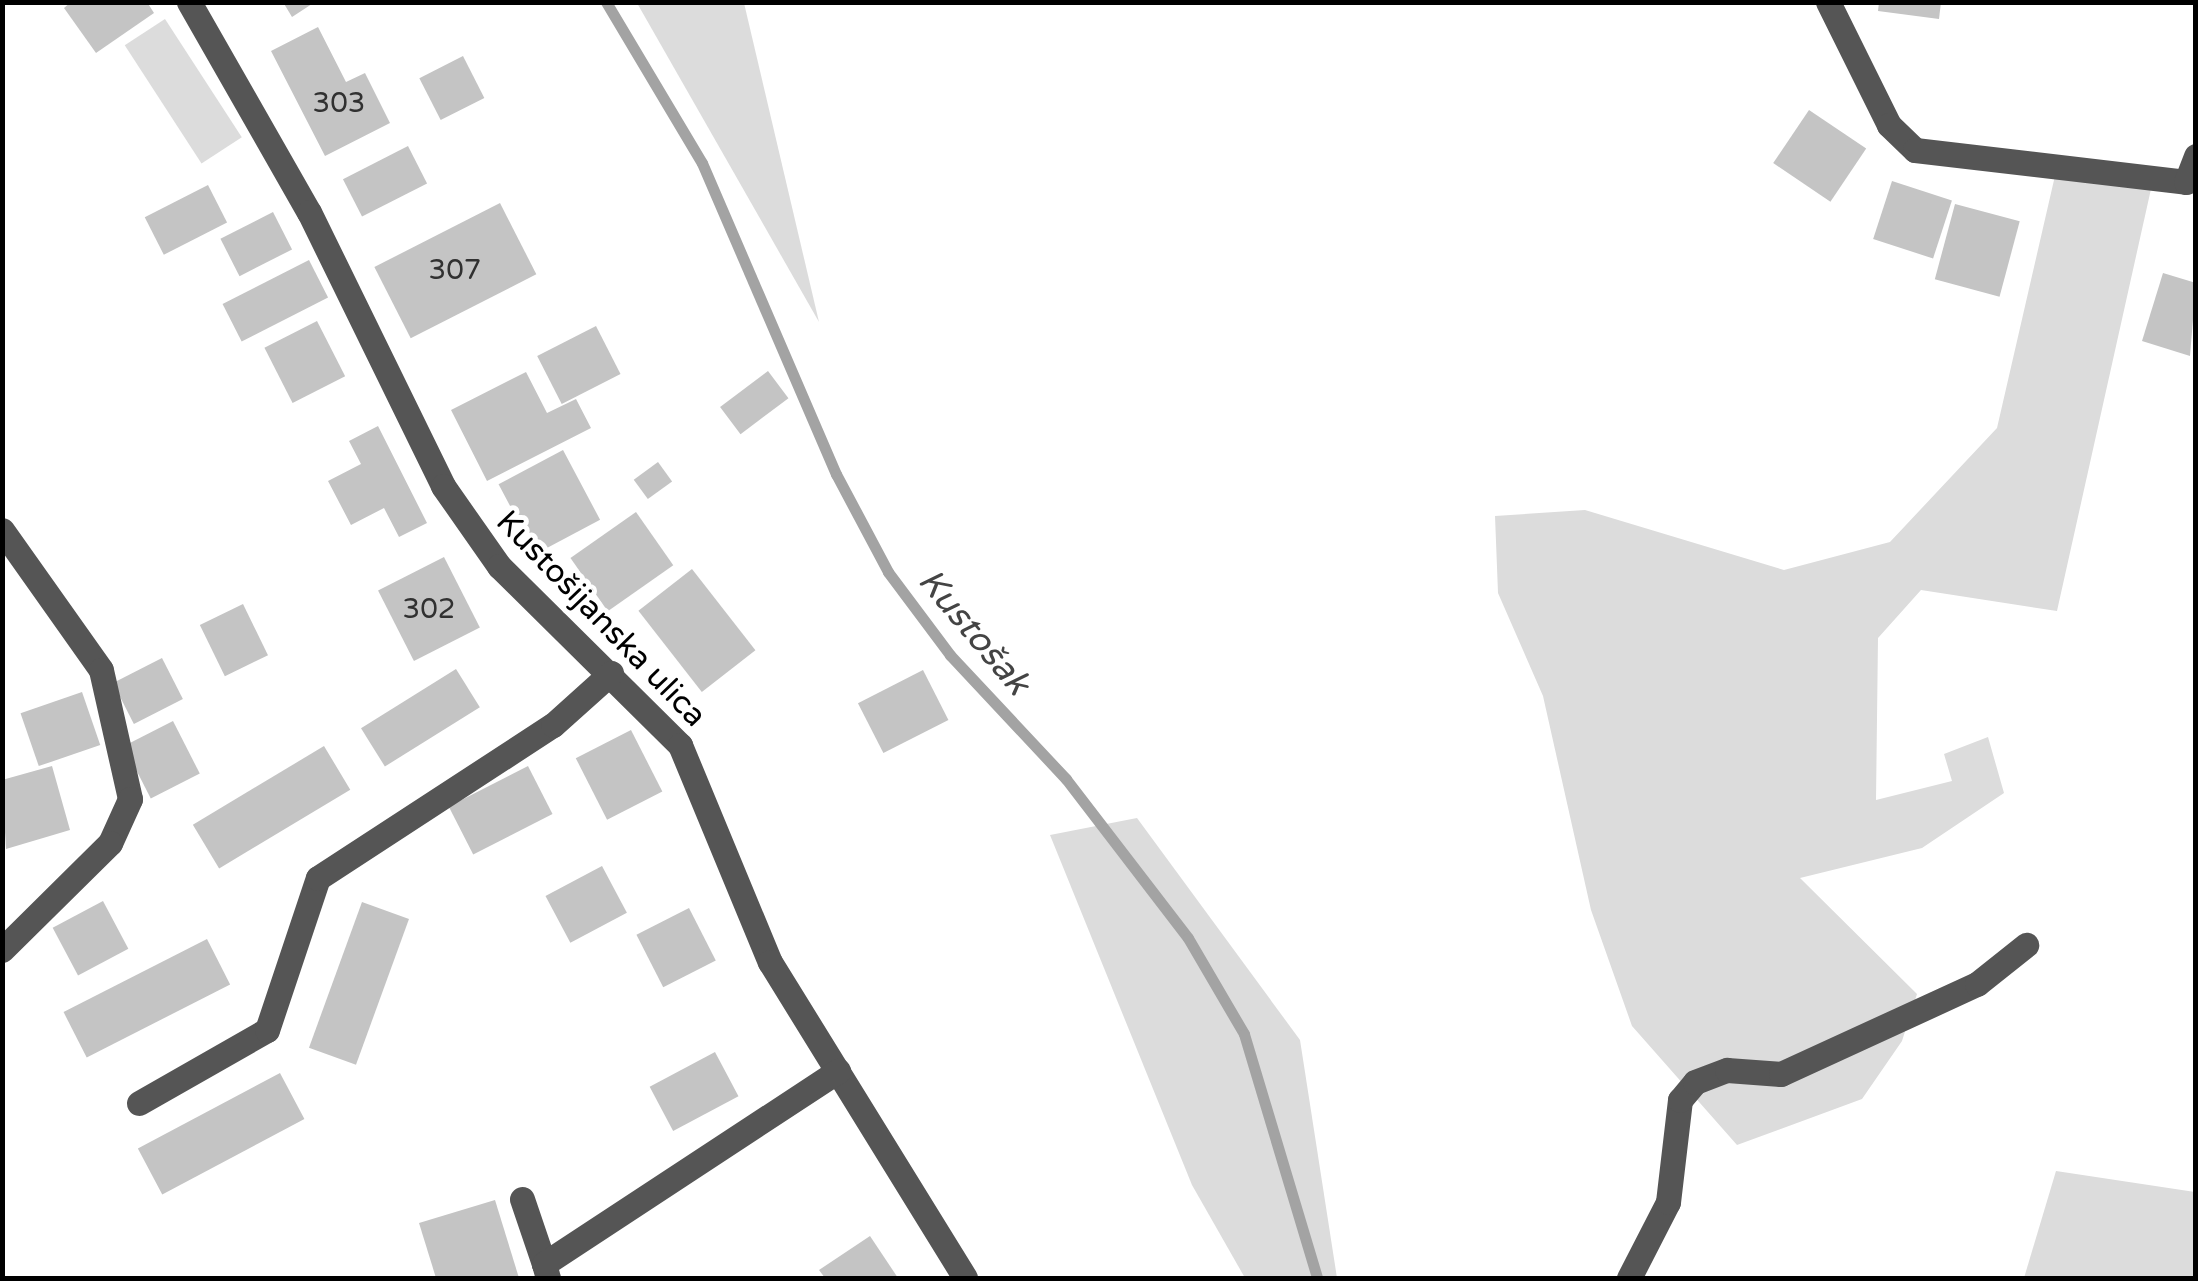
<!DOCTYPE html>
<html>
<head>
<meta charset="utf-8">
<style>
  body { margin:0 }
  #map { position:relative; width:2198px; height:1281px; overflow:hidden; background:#fff; font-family:"Varela Round",sans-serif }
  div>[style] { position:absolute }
  .green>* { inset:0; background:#dcdcdc; transform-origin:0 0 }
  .stream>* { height:11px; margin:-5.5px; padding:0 5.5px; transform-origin:5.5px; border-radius:5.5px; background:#a3a3a3 }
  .building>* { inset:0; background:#c4c4c4; transform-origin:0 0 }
  .minor>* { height:25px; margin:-12.5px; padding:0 12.5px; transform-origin:12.5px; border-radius:12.5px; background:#555 }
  span { translate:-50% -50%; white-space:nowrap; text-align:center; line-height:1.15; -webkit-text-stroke:10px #fff; paint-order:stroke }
  .number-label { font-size:28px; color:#313131 }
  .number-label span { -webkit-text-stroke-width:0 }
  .street-label { font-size:32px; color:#000 }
  .water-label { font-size:35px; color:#444; font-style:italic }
  .frame { position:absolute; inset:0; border:5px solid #000; pointer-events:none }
</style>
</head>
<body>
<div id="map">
  <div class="green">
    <i style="clip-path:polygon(637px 3px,744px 3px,819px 322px)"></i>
    <i style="left:165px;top:19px;width:141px;height:48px;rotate:57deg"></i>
    <i style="clip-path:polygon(2057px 167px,2153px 180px,2057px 611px,1921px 590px,1878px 638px,1876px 800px,1952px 781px,1944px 754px,1988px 737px,2004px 793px,1922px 848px,1800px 878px,1917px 994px,1902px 1041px,1862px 1099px,1737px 1145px,1632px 1026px,1591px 910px,1543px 696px,1498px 593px,1495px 516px,1585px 510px,1784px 570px,1890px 542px,1997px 428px)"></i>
    <i style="clip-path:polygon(1137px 818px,1300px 1040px,1337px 1278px,1245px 1278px,1192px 1185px,1050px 835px)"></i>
    <i style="clip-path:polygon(2056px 1171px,2195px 1192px,2195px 1278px,2024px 1278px)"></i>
  </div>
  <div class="stream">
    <i style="left:606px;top:2px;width:187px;rotate:59.2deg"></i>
    <i style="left:702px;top:163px;width:339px;rotate:66.7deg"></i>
    <i style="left:836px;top:474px;width:111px;rotate:62deg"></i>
    <i style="left:888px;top:572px;width:104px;rotate:53.2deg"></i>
    <i style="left:950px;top:655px;width:170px;rotate:46.9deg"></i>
    <i style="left:1066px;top:779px;width:200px;rotate:52.5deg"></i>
    <i style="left:1188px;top:938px;width:111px;rotate:59.7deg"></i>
    <i style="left:1244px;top:1034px;width:255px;rotate:73.3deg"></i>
  </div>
  <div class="building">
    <i style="clip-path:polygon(71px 2px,147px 2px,154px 13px,96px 53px,64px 8px)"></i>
    <i style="clip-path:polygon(283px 2px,315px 2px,292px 17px)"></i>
    <i style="clip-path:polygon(1879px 2px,1941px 2px,1939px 19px,1878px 11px)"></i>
    <i style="clip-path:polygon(318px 27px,346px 82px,365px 73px,390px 123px,325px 156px,271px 51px)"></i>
    <i style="left:463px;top:56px;width:47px;height:49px;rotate:63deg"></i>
    <i style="left:1809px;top:110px;width:69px;height:64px;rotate:34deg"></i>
    <i style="left:408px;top:146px;width:42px;height:73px;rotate:63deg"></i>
    <i style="left:1892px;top:181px;width:63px;height:61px;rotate:18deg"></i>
    <i style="left:208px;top:185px;width:42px;height:71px;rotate:63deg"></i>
    <i style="left:500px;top:203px;width:80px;height:141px;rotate:63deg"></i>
    <i style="left:1955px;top:204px;width:67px;height:78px;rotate:15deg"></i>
    <i style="left:273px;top:212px;width:42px;height:59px;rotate:63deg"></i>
    <i style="left:309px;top:260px;width:42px;height:97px;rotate:63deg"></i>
    <i style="clip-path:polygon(2163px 273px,2196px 283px,2190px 356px,2142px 341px)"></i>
    <i style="left:317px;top:321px;width:62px;height:59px;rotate:63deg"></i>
    <i style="left:596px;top:326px;width:54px;height:66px;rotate:63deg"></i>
    <i style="left:768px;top:371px;width:34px;height:60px;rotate:53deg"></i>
    <i style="clip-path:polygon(526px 372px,547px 413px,576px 399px,591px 428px,487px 481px,451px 410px)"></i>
    <i style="clip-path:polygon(378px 426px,427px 523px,399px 537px,384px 508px,351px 525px,328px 481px,361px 464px,349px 441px)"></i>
    <i style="left:563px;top:450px;width:79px;height:73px;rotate:62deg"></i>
    <i style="left:658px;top:462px;width:24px;height:30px;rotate:54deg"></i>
    <i style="left:636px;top:512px;width:65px;height:80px;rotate:55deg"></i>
    <i style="left:444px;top:557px;width:79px;height:74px;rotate:63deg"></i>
    <i style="left:692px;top:569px;width:103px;height:68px;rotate:52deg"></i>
    <i style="left:243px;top:604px;width:57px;height:48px;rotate:64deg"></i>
    <i style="left:162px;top:658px;width:46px;height:55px;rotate:63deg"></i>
    <i style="left:456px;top:669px;width:45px;height:112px;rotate:58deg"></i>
    <i style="left:923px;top:670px;width:56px;height:73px;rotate:63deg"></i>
    <i style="left:82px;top:692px;width:56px;height:65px;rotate:71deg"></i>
    <i style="left:173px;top:721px;width:59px;height:55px;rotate:63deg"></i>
    <i style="left:631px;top:730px;width:69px;height:62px;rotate:63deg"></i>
    <i style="left:324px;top:746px;width:51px;height:153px;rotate:59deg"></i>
    <i style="clip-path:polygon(52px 766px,70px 830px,6px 849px,2px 780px)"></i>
    <i style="left:528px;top:766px;width:54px;height:89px;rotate:63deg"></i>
    <i style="left:602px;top:866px;width:53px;height:64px;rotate:62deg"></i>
    <i style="left:103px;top:901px;width:54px;height:57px;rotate:62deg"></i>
    <i style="left:362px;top:902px;width:50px;height:155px;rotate:20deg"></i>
    <i style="left:689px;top:908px;width:59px;height:59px;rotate:63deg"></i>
    <i style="left:207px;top:939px;width:51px;height:161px;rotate:63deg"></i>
    <i style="left:715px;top:1052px;width:50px;height:74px;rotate:62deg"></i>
    <i style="left:280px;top:1073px;width:52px;height:161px;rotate:62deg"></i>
    <i style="clip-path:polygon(495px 1200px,519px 1278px,436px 1278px,419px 1223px)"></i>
    <i style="clip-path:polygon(870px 1236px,898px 1278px,825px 1278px,819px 1270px)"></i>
  </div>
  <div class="minor">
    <i style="left:189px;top:2px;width:242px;rotate:60.3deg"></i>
    <i style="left:309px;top:212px;width:305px;rotate:63.9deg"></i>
    <i style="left:443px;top:486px;width:98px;rotate:55deg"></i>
    <i style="left:499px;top:566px;width:255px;rotate:44.7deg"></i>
    <i style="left:680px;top:745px;width:235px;rotate:67.5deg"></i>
    <i style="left:770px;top:962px;width:371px;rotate:58.3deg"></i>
    <i style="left:1828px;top:2px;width:137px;rotate:63.6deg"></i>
    <i style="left:1889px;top:125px;width:36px;rotate:44deg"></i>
    <i style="left:1915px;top:150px;width:273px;rotate:6.7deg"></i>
    <i style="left:2186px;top:182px;width:28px;rotate:-69deg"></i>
    <i style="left:2px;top:530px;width:171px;rotate:54.7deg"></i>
    <i style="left:101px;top:670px;width:132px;rotate:77.3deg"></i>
    <i style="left:130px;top:799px;width:48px;rotate:114.4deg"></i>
    <i style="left:110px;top:843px;width:152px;rotate:135.3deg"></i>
    <i style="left:139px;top:1103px;width:147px;rotate:-29.7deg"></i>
    <i style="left:267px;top:1030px;width:160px;rotate:-71.5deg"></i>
    <i style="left:318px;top:878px;width:280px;rotate:-33.1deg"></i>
    <i style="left:553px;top:725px;width:78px;rotate:-41.9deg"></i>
    <i style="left:522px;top:1199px;width:69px;rotate:71.3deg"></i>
    <i style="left:548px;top:1278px;width:15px;rotate:-106deg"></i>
    <i style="left:544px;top:1264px;width:352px;rotate:-33.3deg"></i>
    <i style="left:1629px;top:1278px;width:85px;rotate:-62.8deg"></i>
    <i style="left:1668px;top:1202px;width:103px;rotate:-83.3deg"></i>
    <i style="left:1680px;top:1100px;width:23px;rotate:-50deg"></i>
    <i style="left:1695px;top:1082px;width:34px;rotate:-21deg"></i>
    <i style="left:1727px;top:1070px;width:54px;rotate:4.2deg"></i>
    <i style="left:1781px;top:1074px;width:216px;rotate:-24.7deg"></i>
    <i style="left:1977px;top:984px;width:63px;rotate:-38.5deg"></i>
  </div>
  <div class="number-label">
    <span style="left:339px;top:103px">303</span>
    <span style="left:455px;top:270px">307</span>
    <span style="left:429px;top:609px">302</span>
  </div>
  <div class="street-label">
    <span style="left:601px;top:619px;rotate:46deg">Kustošijanska ulica</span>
  </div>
  <div class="water-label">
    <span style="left:974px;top:632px;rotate:50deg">Kustošak</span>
  </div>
  <div class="frame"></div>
</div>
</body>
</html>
